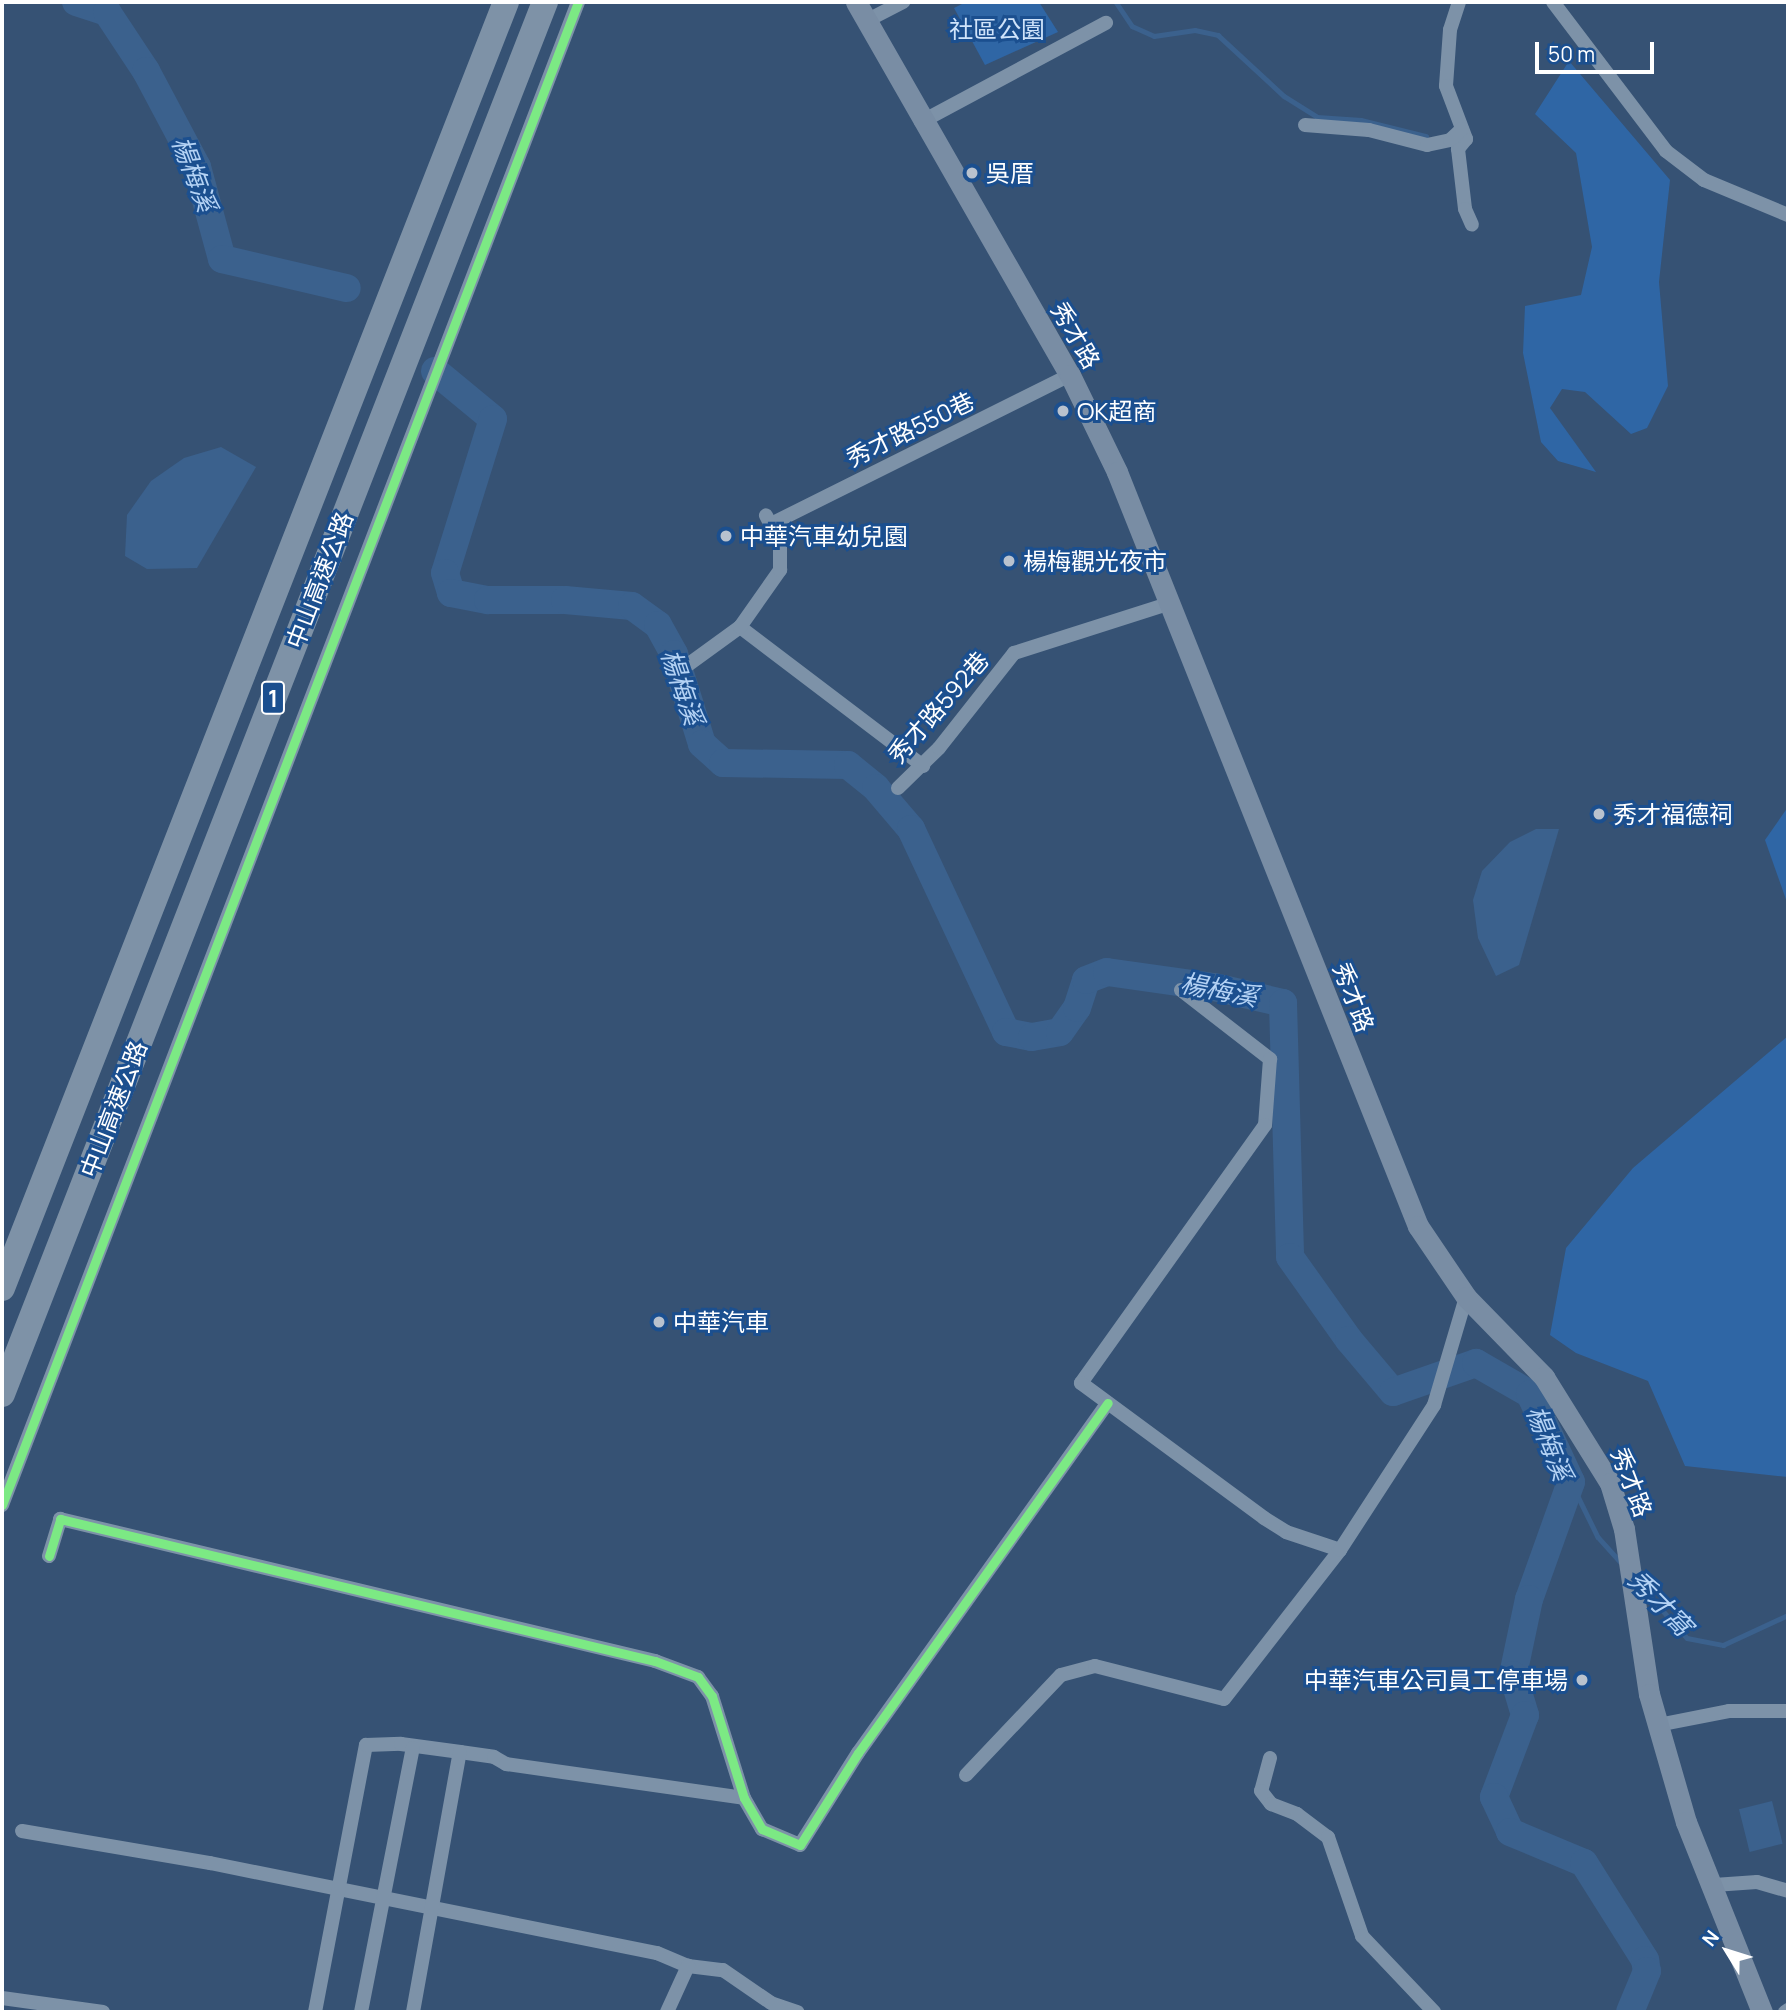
<!DOCTYPE html>
<html>
<head>
<meta charset="utf-8">
<style>
  body { margin:0 }
  #map { position:relative; width:1790px; height:2014px; overflow:hidden; background:#365274; font-family:Manrope,"Noto Sans TC",sans-serif }
  div>[style] { position:absolute }
  .green>* { inset:0; background:#2f66a5 }
  .water>* { inset:0; background:#3b618d; transform-origin:0 0 }
  .stream>* { height:4.5px; margin:-2.25px; padding:0 2.25px; transform-origin:2.25px; border-radius:2.25px; background:#3b618d }
  .river>* { height:28px; margin:-14px; padding:0 14px; transform-origin:14px; border-radius:14px; background:#3b618d }
  .street>* { height:14px; margin:-7px; padding:0 7px; transform-origin:7px; border-radius:7px; background:#7d92a8 }
  .secondary>* { height:21px; margin:-10.5px; padding:0 10.5px; transform-origin:10.5px; border-radius:10.5px; background:#798da4 }
  .highway>* { height:26px; margin:-13px; padding:0 13px; transform-origin:13px; border-radius:13px; background:#7e92a7 }
  .cycleway>* { height:9px; margin:-4.5px; padding:0 4.5px; transform-origin:4.5px; border-radius:4.5px; background:#7ce984 }
  .dots>* { width:19px; height:19px; translate:-50% -50%; box-sizing:border-box; border:4px solid #1b4f8f; border-radius:50% }
  span { translate:-50% -50%; white-space:nowrap; text-align:center; line-height:1.15; -webkit-text-stroke:6px #1b4f8f; paint-order:stroke }
  .shield-label span { padding:2px 5px; background:#1b4f8f; border:2px solid; border-radius:5px; -webkit-text-stroke-width:0 }
  .shield-label { font-size:23px; color:#fff; font-weight:700 }
  .park-label { font-size:24px; color:#cfe3fa }
  .poi-label { font-size:24px; color:#fff }
  .left { translate:0 -50%; text-align:left }
  .right { translate:-100% -50%; text-align:right }
  .street-label { font-size:24px; color:#fff }
  .water-label { font-size:26px; color:#b5d3f5; font-style:italic }
  .frame { position:absolute; inset:0; border:4px solid #fff; pointer-events:none }
  .north { position:absolute; left:1692px; top:1916px; width:70px; height:70px; -webkit-text-stroke:5px #1b4f8f; paint-order:stroke; rotate:308deg; font-size:19px; font-weight:700; line-height:28px; text-align:center; color:#fff }
  .north::after { content:''; display:block; margin:auto; width:24px; height:32px; background:#fff; clip-path:polygon(50% 0,100% 100%,50% 72%,0 100%) }
  .scale { position:absolute; left:1535px; top:42px; width:119px; height:32px; box-sizing:border-box; border:4px solid #fff; border-top:0; padding-left:9px; font-size:21px; line-height:24px; white-space:nowrap; color:#fff; -webkit-text-stroke:5px #1b4f8f; paint-order:stroke }
</style>
</head>
<body>
<div id="map">
  <div class="green">
    <i style="clip-path:polygon(966px 2px,1039px 2px,1058px 32px,985px 65px,954px 8px)"></i>
    <i style="clip-path:polygon(1569px 61px,1670px 180px,1659px 282px,1668px 386px,1647px 428px,1631px 434px,1585px 392px,1562px 389px,1550px 408px,1596px 472px,1558px 461px,1541px 442px,1523px 353px,1525px 306px,1581px 295px,1592px 247px,1576px 153px,1535px 114px)"></i>
    <i style="clip-path:polygon(1788px 807px,1788px 905px,1765px 840px)"></i>
    <i style="clip-path:polygon(1788px 1036px,1788px 1477px,1685px 1466px,1648px 1381px,1576px 1353px,1550px 1335px,1566px 1248px,1633px 1168px)"></i>
  </div>
  <div class="water">
    <i style="clip-path:polygon(221px 447px,256px 467px,197px 568px,147px 569px,125px 556px,127px 515px,151px 481px,184px 458px)"></i>
    <i style="clip-path:polygon(1536px 829px,1559px 829px,1519px 965px,1496px 976px,1478px 938px,1473px 900px,1482px 871px,1510px 842px)"></i>
    <i style="left:1772px;top:1801px;width:44px;height:34px;rotate:76deg"></i>
  </div>
  <div class="stream">
    <i style="left:1116px;top:2px;width:29px;rotate:56deg"></i>
    <i style="left:1132px;top:26px;width:24px;rotate:24deg"></i>
    <i style="left:1154px;top:36px;width:41px;rotate:-8.3deg"></i>
    <i style="left:1195px;top:30px;width:24px;rotate:12deg"></i>
    <i style="left:1218px;top:35px;width:90px;rotate:42.7deg"></i>
    <i style="left:1284px;top:96px;width:39px;rotate:32deg"></i>
    <i style="left:1317px;top:117px;width:44px;rotate:3.9deg"></i>
    <i style="left:1361px;top:120px;width:67px;rotate:13.8deg"></i>
    <i style="left:1571px;top:1482px;width:61px;rotate:63.9deg"></i>
    <i style="left:1598px;top:1537px;width:36px;rotate:48deg"></i>
    <i style="left:1641px;top:1586px;width:69px;rotate:48.5deg"></i>
    <i style="left:1687px;top:1638px;width:37px;rotate:11deg"></i>
    <i style="left:1723px;top:1645px;width:72px;rotate:-24.8deg"></i>
  </div>
  <div class="river">
    <i style="left:76px;top:2px;width:33px;rotate:18deg"></i>
    <i style="left:107px;top:12px;width:71px;rotate:56.5deg"></i>
    <i style="left:146px;top:71px;width:109px;rotate:62deg"></i>
    <i style="left:197px;top:167px;width:95px;rotate:74.8deg"></i>
    <i style="left:222px;top:259px;width:128px;rotate:13.1deg"></i>
    <i style="left:435px;top:371px;width:75px;rotate:39.6deg"></i>
    <i style="left:493px;top:419px;width:161px;rotate:107.3deg"></i>
    <i style="left:445px;top:573px;width:21px;rotate:73deg"></i>
    <i style="left:451px;top:593px;width:38px;rotate:11deg"></i>
    <i style="left:488px;top:600px;width:77px"></i>
    <i style="left:565px;top:600px;width:67px;rotate:5.1deg"></i>
    <i style="left:632px;top:606px;width:32px;rotate:36deg"></i>
    <i style="left:658px;top:625px;width:33px;rotate:61deg"></i>
    <i style="left:674px;top:654px;width:94px;rotate:72.7deg"></i>
    <i style="left:702px;top:744px;width:28px;rotate:42deg"></i>
    <i style="left:723px;top:763px;width:125px;rotate:0.9deg"></i>
    <i style="left:848px;top:765px;width:36px;rotate:39deg"></i>
    <i style="left:876px;top:788px;width:54px;rotate:49.5deg"></i>
    <i style="left:911px;top:829px;width:224px;rotate:64.9deg"></i>
    <i style="left:1006px;top:1032px;width:26px;rotate:11deg"></i>
    <i style="left:1032px;top:1037px;width:28px;rotate:-10deg"></i>
    <i style="left:1060px;top:1032px;width:29px;rotate:-55deg"></i>
    <i style="left:1077px;top:1008px;width:29px;rotate:-72deg"></i>
    <i style="left:1086px;top:980px;width:22px;rotate:-21deg"></i>
    <i style="left:1107px;top:972px;width:108px;rotate:8deg"></i>
    <i style="left:1214px;top:987px;width:71px;rotate:13.1deg"></i>
    <i style="left:1283px;top:1003px;width:254px;rotate:88.4deg"></i>
    <i style="left:1290px;top:1257px;width:102px;rotate:54.6deg"></i>
    <i style="left:1349px;top:1340px;width:68px;rotate:49.8deg"></i>
    <i style="left:1393px;top:1392px;width:88px;rotate:-19.3deg"></i>
    <i style="left:1476px;top:1363px;width:62px;rotate:29.9deg"></i>
    <i style="left:1530px;top:1394px;width:97px;rotate:65deg"></i>
    <i style="left:1571px;top:1482px;width:124px;rotate:109.7deg"></i>
    <i style="left:1529px;top:1599px;width:78px;rotate:101.9deg"></i>
    <i style="left:1513px;top:1675px;width:42px;rotate:73.3deg"></i>
    <i style="left:1525px;top:1715px;width:88px;rotate:110.7deg"></i>
    <i style="left:1494px;top:1797px;width:38px;rotate:65deg"></i>
    <i style="left:1510px;top:1832px;width:80px;rotate:22.7deg"></i>
    <i style="left:1584px;top:1863px;width:115px;rotate:57.8deg"></i>
    <i style="left:1645px;top:1960px;width:11px;rotate:80deg"></i>
    <i style="left:1647px;top:1971px;width:44px;rotate:112.5deg"></i>
  </div>
  <div class="street">
    <i style="left:1459px;top:2px;width:29px;rotate:108deg"></i>
    <i style="left:1450px;top:30px;width:56px;rotate:94.1deg"></i>
    <i style="left:1446px;top:86px;width:57px;rotate:69.3deg"></i>
    <i style="left:1466px;top:139px;width:13px;rotate:129deg"></i>
    <i style="left:1458px;top:149px;width:60px;rotate:83.3deg"></i>
    <i style="left:1465px;top:209px;width:17px;rotate:66deg"></i>
    <i style="left:1553px;top:2px;width:187px;rotate:52.8deg"></i>
    <i style="left:1666px;top:151px;width:48px;rotate:37.3deg"></i>
    <i style="left:1704px;top:180px;width:91px;rotate:22.6deg"></i>
    <i style="left:866px;top:21px;width:42px;rotate:-27.2deg"></i>
    <i style="left:921px;top:122px;width:210px;rotate:-28.2deg"></i>
    <i style="left:1305px;top:125px;width:64px;rotate:4.5deg"></i>
    <i style="left:1369px;top:130px;width:60px;rotate:14.5deg"></i>
    <i style="left:1427px;top:145px;width:24px;rotate:-12deg"></i>
    <i style="left:1450px;top:140px;width:16px;rotate:-43deg"></i>
    <i style="left:771px;top:524px;width:334px;rotate:-26.5deg"></i>
    <i style="left:740px;top:627px;width:230px;rotate:37.2deg"></i>
    <i style="left:678px;top:672px;width:77px;rotate:-36deg"></i>
    <i style="left:740px;top:627px;width:70px;rotate:-54.9deg"></i>
    <i style="left:780px;top:570px;width:27px;rotate:-90deg"></i>
    <i style="left:780px;top:543px;width:31px;rotate:-117deg"></i>
    <i style="left:898px;top:788px;width:57px;rotate:-44.3deg"></i>
    <i style="left:939px;top:748px;width:121px;rotate:-51.7deg"></i>
    <i style="left:1014px;top:653px;width:165px;rotate:-17.7deg"></i>
    <i style="left:1181px;top:990px;width:113px;rotate:37.8deg"></i>
    <i style="left:1270px;top:1059px;width:66px;rotate:94.3deg"></i>
    <i style="left:1265px;top:1125px;width:317px;rotate:125.5deg"></i>
    <i style="left:1081px;top:1383px;width:227px;rotate:36.4deg"></i>
    <i style="left:1264px;top:1518px;width:26px;rotate:32deg"></i>
    <i style="left:1286px;top:1532px;width:57px;rotate:18.4deg"></i>
    <i style="left:2px;top:1505px;width:1610px;rotate:-69.03deg"></i>
    <i style="left:49px;top:1556px;width:39px;rotate:-73deg"></i>
    <i style="left:60px;top:1519px;width:612px;rotate:13.42deg"></i>
    <i style="left:655px;top:1661px;width:46px;rotate:20.4deg"></i>
    <i style="left:698px;top:1677px;width:24px;rotate:54deg"></i>
    <i style="left:712px;top:1696px;width:107px;rotate:72.6deg"></i>
    <i style="left:744px;top:1798px;width:36px;rotate:60deg"></i>
    <i style="left:762px;top:1829px;width:41px;rotate:22.8deg"></i>
    <i style="left:800px;top:1845px;width:109px;rotate:-57.8deg"></i>
    <i style="left:858px;top:1753px;width:430px;rotate:-54.5deg"></i>
    <i style="left:1658px;top:1725px;width:72px;rotate:-11.2deg"></i>
    <i style="left:1729px;top:1711px;width:59px"></i>
    <i style="left:1270px;top:1758px;width:34px;rotate:105deg"></i>
    <i style="left:1261px;top:1791px;width:16px;rotate:52deg"></i>
    <i style="left:1271px;top:1804px;width:28px;rotate:21deg"></i>
    <i style="left:1297px;top:1814px;width:39px;rotate:37deg"></i>
    <i style="left:1328px;top:1837px;width:105px;rotate:71deg"></i>
    <i style="left:1362px;top:1936px;width:105px;rotate:46.5deg"></i>
    <i style="left:966px;top:1775px;width:138px;rotate:-46.5deg"></i>
    <i style="left:1061px;top:1675px;width:35px;rotate:-15deg"></i>
    <i style="left:1095px;top:1666px;width:133px;rotate:14.3deg"></i>
    <i style="left:1224px;top:1699px;width:189px;rotate:-52.1deg"></i>
    <i style="left:1340px;top:1550px;width:173px;rotate:-57deg"></i>
    <i style="left:1434px;top:1405px;width:113px;rotate:-73.5deg"></i>
    <i style="left:22px;top:1831px;width:191px;rotate:9.7deg"></i>
    <i style="left:210px;top:1863px;width:456px;rotate:11.4deg"></i>
    <i style="left:657px;top:1953px;width:34px;rotate:23deg"></i>
    <i style="left:688px;top:1966px;width:35px;rotate:7deg"></i>
    <i style="left:723px;top:1970px;width:58px;rotate:34.5deg"></i>
    <i style="left:771px;top:2003px;width:28px;rotate:19deg"></i>
    <i style="left:1714px;top:1885px;width:43px;rotate:-4deg"></i>
    <i style="left:1757px;top:1882px;width:32px;rotate:16deg"></i>
    <i style="left:2px;top:1998px;width:102px;rotate:7.9deg"></i>
    <i style="left:315px;top:2012px;width:272px;rotate:-79.2deg"></i>
    <i style="left:366px;top:1745px;width:35px;rotate:-2deg"></i>
    <i style="left:401px;top:1744px;width:60px;rotate:7.7deg"></i>
    <i style="left:460px;top:1752px;width:34px;rotate:8deg"></i>
    <i style="left:494px;top:1757px;width:14px;rotate:30deg"></i>
    <i style="left:506px;top:1764px;width:240px;rotate:8.1deg"></i>
    <i style="left:361px;top:2012px;width:269px;rotate:-78.9deg"></i>
    <i style="left:413px;top:2012px;width:264px;rotate:-79.8deg"></i>
    <i style="left:667px;top:2012px;width:51px;rotate:-65.5deg"></i>
    <i style="left:1785px;top:2012px;width:4px;rotate:-34deg"></i>
  </div>
  <div class="secondary">
    <i style="left:856px;top:2px;width:430px;rotate:60.2deg"></i>
    <i style="left:1070px;top:375px;width:108px;rotate:64.1deg"></i>
    <i style="left:1117px;top:472px;width:812px;rotate:68.24deg"></i>
    <i style="left:1418px;top:1226px;width:86px;rotate:55.9deg"></i>
    <i style="left:1466px;top:1297px;width:112px;rotate:45.7deg"></i>
    <i style="left:1544px;top:1377px;width:125px;rotate:58.1deg"></i>
    <i style="left:1610px;top:1483px;width:48px;rotate:73.1deg"></i>
    <i style="left:1624px;top:1529px;width:167px;rotate:81.4deg"></i>
    <i style="left:1649px;top:1694px;width:133px;rotate:73.9deg"></i>
    <i style="left:1686px;top:1822px;width:205px;rotate:68.2deg"></i>
  </div>
  <div class="highway">
    <i style="left:2px;top:1288px;width:1381px;rotate:-68.6deg"></i>
    <i style="left:2px;top:1394px;width:1494px;rotate:-68.69deg"></i>
  </div>
  <div class="cycleway">
    <i style="left:2px;top:1505px;width:1610px;rotate:-69.03deg"></i>
    <i style="left:49px;top:1556px;width:39px;rotate:-73deg"></i>
    <i style="left:60px;top:1519px;width:612px;rotate:13.42deg"></i>
    <i style="left:655px;top:1661px;width:46px;rotate:20.4deg"></i>
    <i style="left:698px;top:1677px;width:24px;rotate:54deg"></i>
    <i style="left:712px;top:1696px;width:107px;rotate:72.6deg"></i>
    <i style="left:744px;top:1798px;width:36px;rotate:60deg"></i>
    <i style="left:762px;top:1829px;width:41px;rotate:22.8deg"></i>
    <i style="left:800px;top:1845px;width:109px;rotate:-57.8deg"></i>
    <i style="left:858px;top:1753px;width:430px;rotate:-54.5deg"></i>
  </div>
  <div class="dots">
    <i style="left:972px;top:173px;background:#b9c2ce"></i>
    <i style="left:1063px;top:411px;background:#b9c2ce"></i>
    <i style="left:726px;top:536px;background:#b9c2ce"></i>
    <i style="left:1009px;top:561px;background:#b9c2ce"></i>
    <i style="left:1599px;top:814px;background:#b9c2ce"></i>
    <i style="left:659px;top:1322px;background:#b9c2ce"></i>
    <i style="left:1582px;top:1680px;background:#b9c2ce"></i>
  </div>
  <div class="shield-label">
    <span style="left:273px;top:698px">1</span>
  </div>
  <div class="park-label">
    <span style="left:997px;top:29px">社區公園</span>
  </div>
  <div class="poi-label">
    <span class="left" style="left:986px;top:173px">吳厝</span>
    <span class="left" style="left:1077px;top:411px">OK超商</span>
    <span class="left" style="left:740px;top:536px">中華汽車幼兒園</span>
    <span class="left" style="left:1023px;top:561px">楊梅觀光夜市</span>
    <span class="left" style="left:1613px;top:814px">秀才福德祠</span>
    <span class="left" style="left:673px;top:1322px">中華汽車</span>
    <span class="right" style="left:1568px;top:1680px">中華汽車公司員工停車場</span>
  </div>
  <div class="street-label">
    <span style="left:1076px;top:335px;rotate:60deg">秀才路</span>
    <span style="left:910px;top:429px;rotate:-26deg">秀才路550巷</span>
    <span style="left:319px;top:580px;rotate:-69deg">中山高速公路</span>
    <span style="left:938px;top:707px;rotate:-49deg">秀才路592巷</span>
    <span style="left:1354px;top:997px;rotate:69deg">秀才路</span>
    <span style="left:113px;top:1109px;rotate:-69deg">中山高速公路</span>
    <span style="left:1632px;top:1482px;rotate:69deg">秀才路</span>
  </div>
  <div class="water-label">
    <span style="left:194px;top:174px;rotate:69deg">楊梅溪</span>
    <span style="left:682px;top:687px;rotate:71deg">楊梅溪</span>
    <span style="left:1219px;top:990px;rotate:11deg">楊梅溪</span>
    <span style="left:1549px;top:1443px;rotate:68deg">楊梅溪</span>
    <span style="left:1660px;top:1603px;rotate:46deg">秀才窩</span>
  </div>
  <div class="frame"></div>
  <div class="north">N</div>
  <div class="scale">50 m</div>
</div>
</body>
</html>
